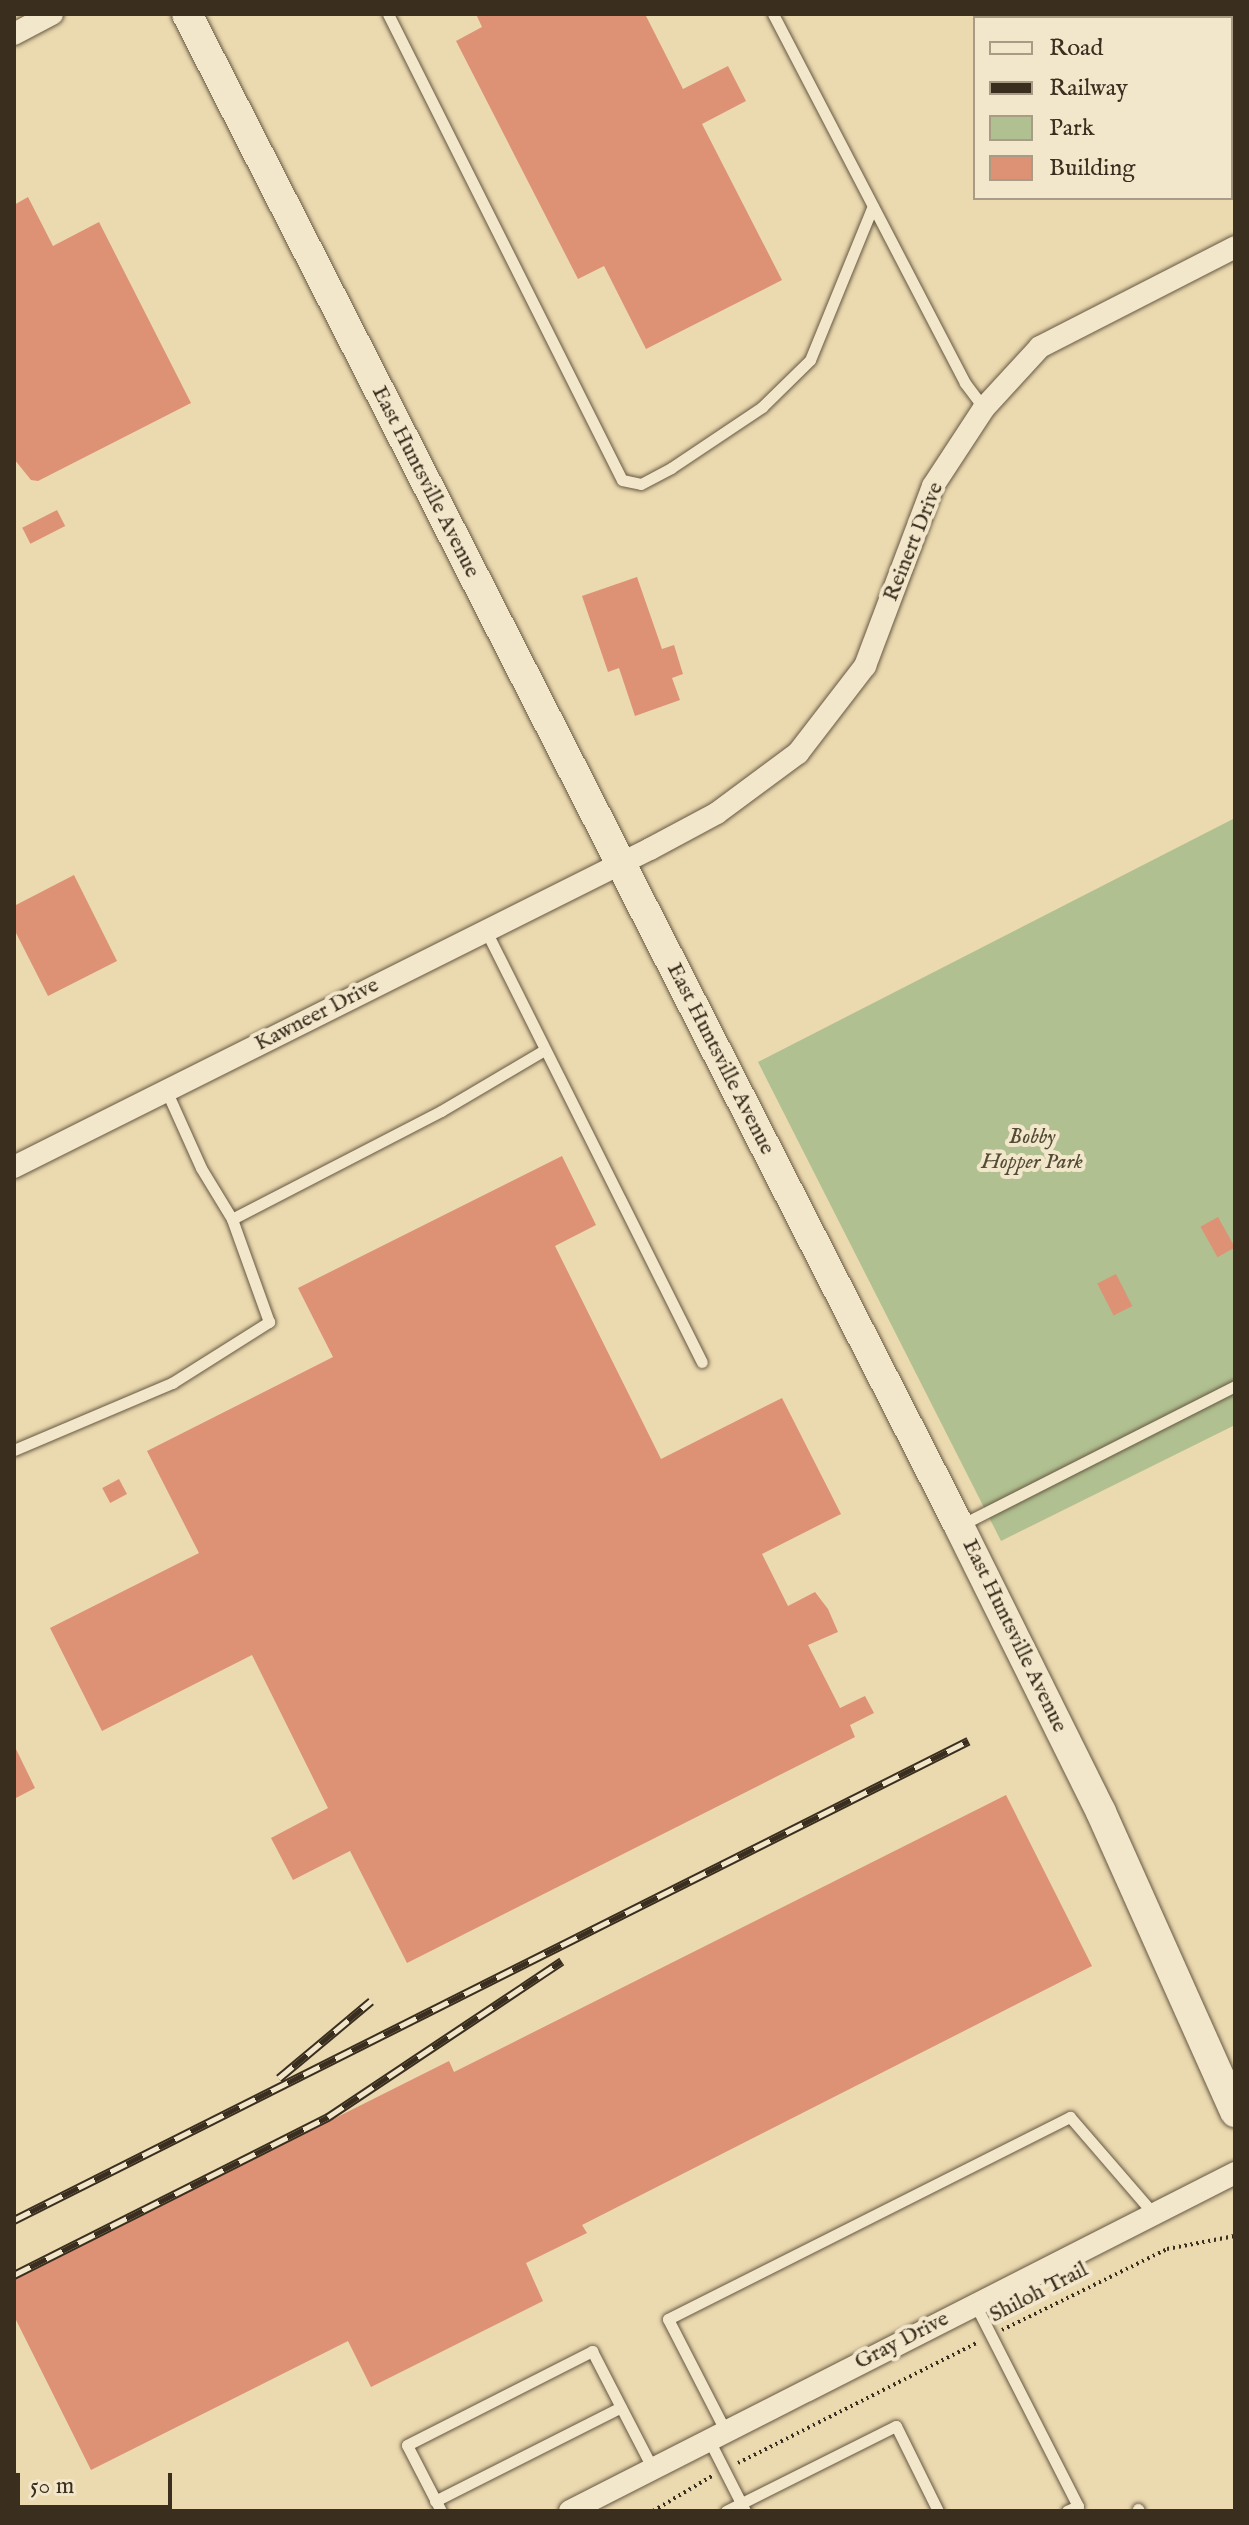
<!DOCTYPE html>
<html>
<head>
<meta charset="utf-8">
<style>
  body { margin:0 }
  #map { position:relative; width:1249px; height:2525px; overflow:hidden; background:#ebd9af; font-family:"IM FELL English",serif }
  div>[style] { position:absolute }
  .green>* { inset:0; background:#b1c090 }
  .building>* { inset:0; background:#dd9276; transform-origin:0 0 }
  .path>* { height:4px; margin-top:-2px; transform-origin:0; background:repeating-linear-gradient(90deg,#3a2e1f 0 2px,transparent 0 6px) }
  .roads { filter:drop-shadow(0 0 2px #665943) drop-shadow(0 0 2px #665943) }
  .service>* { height:11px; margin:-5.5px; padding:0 5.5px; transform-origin:5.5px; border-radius:5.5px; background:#f2e6cb }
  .minor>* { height:22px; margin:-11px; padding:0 11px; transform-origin:11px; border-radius:11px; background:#f2e6cb }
  .secondary>* { height:30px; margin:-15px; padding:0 15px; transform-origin:15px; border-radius:15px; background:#f2e6cb }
  .rail>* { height:9px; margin-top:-4.5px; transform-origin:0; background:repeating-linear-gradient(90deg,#f2e6cb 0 18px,#3a2e1f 0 36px); box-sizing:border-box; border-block:2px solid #3a2e1f }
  span { translate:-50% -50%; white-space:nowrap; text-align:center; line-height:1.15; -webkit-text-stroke:8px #f2e6cb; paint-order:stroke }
  .street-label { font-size:22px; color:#3a2e1f }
  .park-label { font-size:22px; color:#524b36; font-style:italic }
  .frame { position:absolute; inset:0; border:16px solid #3a2e1f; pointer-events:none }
  .legend { position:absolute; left:973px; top:16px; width:260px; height:184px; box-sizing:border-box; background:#f2e6cb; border:2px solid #a89c86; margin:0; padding:10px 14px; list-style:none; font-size:24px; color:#3a2e1f }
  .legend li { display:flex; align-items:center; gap:16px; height:40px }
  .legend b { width:40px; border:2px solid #a89c86 }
  .scale { position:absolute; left:16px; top:2473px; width:156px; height:36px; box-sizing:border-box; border:4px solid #3a2e1f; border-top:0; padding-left:10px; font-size:24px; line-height:28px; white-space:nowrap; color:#3a2e1f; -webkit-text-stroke:6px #f2e6cb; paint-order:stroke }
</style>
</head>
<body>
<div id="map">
  <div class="green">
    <i style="clip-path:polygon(1235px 818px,1235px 1425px,1001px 1541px,758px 1062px)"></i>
  </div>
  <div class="building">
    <i style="clip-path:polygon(476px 14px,645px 14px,683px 89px,728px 66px,746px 101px,702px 124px,782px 280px,646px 349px,604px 266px,578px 279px,456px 41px,482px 27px)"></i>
    <i style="clip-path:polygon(28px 197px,53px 246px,99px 222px,191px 403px,38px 481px,31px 480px,14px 459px,14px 205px)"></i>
    <i style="left:57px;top:510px;width:18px;height:39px;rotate:63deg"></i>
    <i style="clip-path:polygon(637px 577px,662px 649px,674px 645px,683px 674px,672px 678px,680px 700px,635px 716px,619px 668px,608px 672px,582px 596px)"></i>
    <i style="clip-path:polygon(74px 875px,117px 961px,48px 996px,14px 929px,14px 906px)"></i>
    <i style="clip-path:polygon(562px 1156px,596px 1225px,555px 1246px,661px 1459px,782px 1398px,841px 1514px,762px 1554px,788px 1606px,815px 1592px,828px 1609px,838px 1632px,808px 1645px,840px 1708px,865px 1696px,874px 1713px,850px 1725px,855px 1737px,407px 1963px,350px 1851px,293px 1880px,271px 1838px,328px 1808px,252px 1655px,102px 1731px,50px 1628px,199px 1553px,147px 1451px,333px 1357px,298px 1288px)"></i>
    <i style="left:1218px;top:1217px;width:35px;height:20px;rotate:61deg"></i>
    <i style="left:1116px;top:1274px;width:36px;height:21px;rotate:63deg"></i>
    <i style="left:119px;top:1479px;width:17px;height:19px;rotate:62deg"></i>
    <i style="clip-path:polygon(14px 1745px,35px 1788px,14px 1799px)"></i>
    <i style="clip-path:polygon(1006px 1795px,1092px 1966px,582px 2225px,587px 2233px,526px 2263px,543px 2301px,371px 2387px,348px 2341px,91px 2470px,14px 2316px,14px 2279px,449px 2061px,454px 2072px)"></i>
  </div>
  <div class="path">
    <i style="left:1002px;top:2330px;width:184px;rotate:-26.1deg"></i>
    <i style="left:1167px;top:2249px;width:69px;rotate:-10.8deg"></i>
    <i style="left:738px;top:2463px;width:267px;rotate:-26.7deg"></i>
    <i style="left:653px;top:2511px;width:69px;rotate:-30.7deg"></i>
  </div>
  <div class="roads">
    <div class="service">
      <i style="left:388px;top:14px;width:521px;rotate:63.34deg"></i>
      <i style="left:622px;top:480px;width:19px;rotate:12deg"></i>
      <i style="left:641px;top:484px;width:34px;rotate:-28deg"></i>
      <i style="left:671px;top:468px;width:110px;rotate:-33.8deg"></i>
      <i style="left:762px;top:407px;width:67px;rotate:-44.4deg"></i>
      <i style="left:810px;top:360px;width:166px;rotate:-67.8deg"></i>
      <i style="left:773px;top:14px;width:416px;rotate:62.5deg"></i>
      <i style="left:965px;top:383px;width:31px;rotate:53deg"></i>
      <i style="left:486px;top:931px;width:482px;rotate:63.4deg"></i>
      <i style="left:166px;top:1090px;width:85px;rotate:65.8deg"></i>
      <i style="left:201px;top:1168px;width:60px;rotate:58.7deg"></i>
      <i style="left:232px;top:1219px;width:235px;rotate:-27.3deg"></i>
      <i style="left:441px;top:1111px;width:118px;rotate:-30.5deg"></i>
      <i style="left:14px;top:1450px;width:172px;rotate:-23deg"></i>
      <i style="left:172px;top:1383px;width:115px;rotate:-32.2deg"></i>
      <i style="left:269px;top:1322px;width:109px;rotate:-109.8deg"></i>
      <i style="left:961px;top:1525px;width:307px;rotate:-26.9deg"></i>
      <i style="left:975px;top:2304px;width:227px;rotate:63deg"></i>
      <i style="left:1078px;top:2506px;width:12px;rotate:156deg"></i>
      <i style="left:726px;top:2432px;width:127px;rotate:-117.2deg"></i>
      <i style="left:668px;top:2319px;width:450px;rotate:-26.7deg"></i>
      <i style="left:1070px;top:2117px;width:127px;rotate:49.2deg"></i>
      <i style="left:709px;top:2440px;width:80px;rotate:63.1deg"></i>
      <i style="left:435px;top:2501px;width:208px;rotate:-26.8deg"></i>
      <i style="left:1138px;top:2509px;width:2px;rotate:63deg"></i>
      <i style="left:441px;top:2511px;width:74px;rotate:-117.3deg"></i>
      <i style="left:407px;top:2445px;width:208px;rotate:-26.9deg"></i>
      <i style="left:592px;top:2351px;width:133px;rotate:62.7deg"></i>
      <i style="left:726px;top:2511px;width:190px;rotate:-26.6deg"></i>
      <i style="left:896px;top:2426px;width:95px;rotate:63.7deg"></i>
    </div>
    <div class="minor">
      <i style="left:1221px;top:14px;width:4px;rotate:63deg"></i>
      <i style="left:1231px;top:33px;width:9px;rotate:63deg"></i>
      <i style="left:14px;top:34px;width:43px;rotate:-27.8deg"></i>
      <i style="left:14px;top:1167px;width:711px;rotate:-26.57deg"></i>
      <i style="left:650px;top:849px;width:76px;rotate:-28.2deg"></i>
      <i style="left:717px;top:813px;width:101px;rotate:-36.5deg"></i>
      <i style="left:798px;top:753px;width:110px;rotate:-52.4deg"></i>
      <i style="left:865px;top:666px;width:192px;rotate:-69.3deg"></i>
      <i style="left:933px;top:486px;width:93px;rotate:-56.8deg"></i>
      <i style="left:984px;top:408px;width:83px;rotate:-47.4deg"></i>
      <i style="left:1040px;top:347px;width:219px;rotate:-27.1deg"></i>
      <i style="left:570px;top:2511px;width:746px;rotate:-26.94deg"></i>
    </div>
    <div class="secondary">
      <i style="left:187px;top:14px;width:1698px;rotate:62.95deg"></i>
      <i style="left:959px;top:1526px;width:319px;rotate:63.6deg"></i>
      <i style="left:1101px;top:1812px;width:329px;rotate:65.9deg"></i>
    </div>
  </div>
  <div class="rail">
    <i style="left:279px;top:2078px;width:120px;rotate:-39.9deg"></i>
    <i style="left:14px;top:2220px;width:1068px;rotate:-26.66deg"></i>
    <i style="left:14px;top:2275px;width:352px;rotate:-26.7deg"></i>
    <i style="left:328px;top:2117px;width:281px;rotate:-33.7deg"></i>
  </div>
  <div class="street-label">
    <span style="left:425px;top:482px;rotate:63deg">East Huntsville Avenue</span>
    <span style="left:914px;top:542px;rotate:-68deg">Reinert Drive</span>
    <span style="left:317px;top:1015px;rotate:-27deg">Kawneer Drive</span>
    <span style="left:720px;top:1059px;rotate:63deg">East Huntsville Avenue</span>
    <span style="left:1014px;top:1636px;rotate:64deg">East Huntsville Avenue</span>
    <span style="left:1039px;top:2293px;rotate:-27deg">Shiloh Trail</span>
    <span style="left:902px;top:2341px;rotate:-27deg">Gray Drive</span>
  </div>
  <div class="park-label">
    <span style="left:1032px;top:1150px">Bobby<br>Hopper Park</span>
  </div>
  <div class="frame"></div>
  <ul class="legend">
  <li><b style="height:10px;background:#f2e6cb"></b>Road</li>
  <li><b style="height:10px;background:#3a2e1f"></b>Railway</li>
  <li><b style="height:22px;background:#b1c090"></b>Park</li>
  <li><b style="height:22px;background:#dd9276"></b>Building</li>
  </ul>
  <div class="scale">50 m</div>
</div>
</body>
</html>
